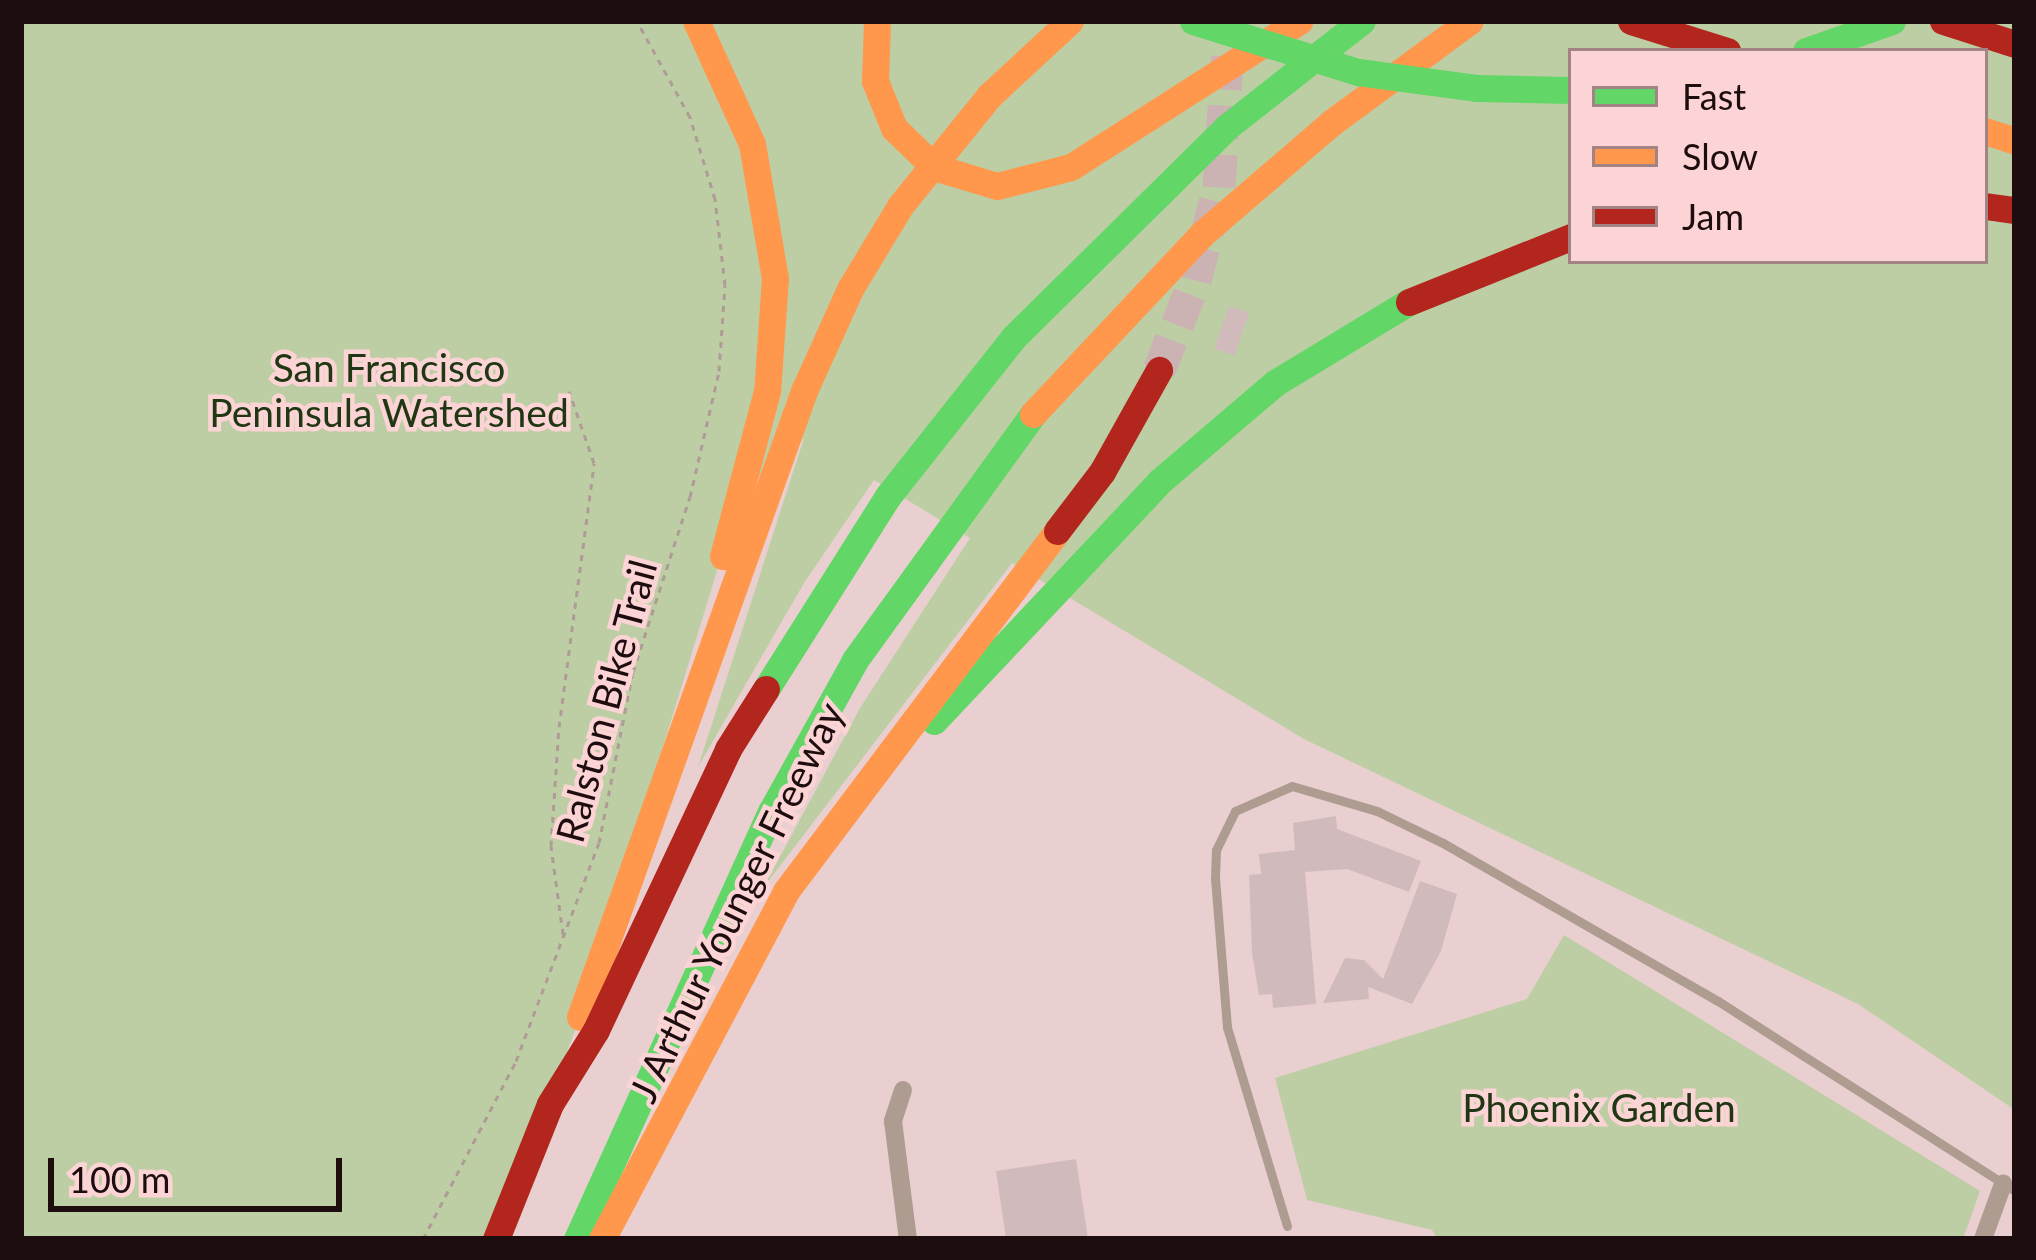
<!DOCTYPE html>
<html>
<head>
<meta charset="utf-8">
<style>
  body { margin:0 }
  #map { position:relative; width:2036px; height:1260px; overflow:hidden; background:#eacfd0; font-family:Lato,sans-serif }
  div>[style] { position:absolute }
  .green>* { inset:0; background:#becea4 }
  .building>* { inset:0; background:#d0babc; transform-origin:0 0 }
  .highway-tunnel>* { height:33px; margin-top:-16.5px; transform-origin:0; background:repeating-linear-gradient(90deg,#cbb2b3 0 33px,transparent 0 49px) }
  .path>* { height:3px; margin-top:-1.5px; transform-origin:0; background:repeating-linear-gradient(90deg,#ae9c96 0 6px,transparent 0 12px) }
  .lane>* { height:9px; margin:-4.5px; padding:0 4.5px; transform-origin:4.5px; border-radius:4.5px; background:#ae9c91 }
  .street>* { height:18px; margin:-9px; padding:0 9px; transform-origin:9px; border-radius:9px; background:#ae9c91 }
  .fast>* { height:27px; margin:-13.5px; padding:0 13.5px; transform-origin:13.5px; border-radius:13.5px; background:#63d668 }
  .slow>* { height:27px; margin:-13.5px; padding:0 13.5px; transform-origin:13.5px; border-radius:13.5px; background:#ff974d }
  .jam>* { height:27px; margin:-13.5px; padding:0 13.5px; transform-origin:13.5px; border-radius:13.5px; background:#b3261e }
  .fast-bridge>* { height:27px; margin:-13.5px; padding:0 13.5px; transform-origin:13.5px; border-radius:13.5px; background:#63d668 }
  .slow-bridge>* { height:27px; margin:-13.5px; padding:0 13.5px; transform-origin:13.5px; border-radius:13.5px; background:#ff974d }
  span { translate:-50% -50%; white-space:nowrap; text-align:center; line-height:1.15; -webkit-text-stroke:9px #fcd4d5; paint-order:stroke }
  .park-label { font-size:39px; color:#203713 }
  .street-label { font-size:39px; color:#1d0d0e }
  .frame { position:absolute; inset:0; border:24px solid #1d0d0e; pointer-events:none }
  .legend { position:absolute; left:1568px; top:48px; width:420px; height:216px; box-sizing:border-box; background:#fcd4d5; border:3px solid #a38485; margin:0; padding:15px 21px; list-style:none; font-size:36px; color:#1d0d0e }
  .legend li { display:flex; align-items:center; gap:24px; height:60px }
  .legend b { width:60px; border:3px solid #a38485 }
  .scale { position:absolute; left:48px; top:1158px; width:294px; height:54px; box-sizing:border-box; border:6px solid #1d0d0e; border-top:0; padding-left:15px; font-size:36px; line-height:42px; white-space:nowrap; color:#1d0d0e; -webkit-text-stroke:9px #fcd4d5; paint-order:stroke }
</style>
</head>
<body>
<div id="map">
  <div class="green">
    <i style="clip-path:polygon(evenodd,21px 21px,2015px 21px,2015px 1110px,1858px 1004px,1304px 739px,1012px 563px,763px 888px,860px 708px,970px 538px,874px 480px,804px 583px,698px 767px,804px 438px,741px 493px,579px 1020px,496px 1239px,21px 1239px,21px 21px,1571px 51px,1985px 51px,1985px 261px,1571px 261px,1571px 51px)"></i>
    <i style="clip-path:polygon(1564px 935px,1980px 1191px,1963px 1239px,1437px 1239px,1432px 1230px,1307px 1200px,1275px 1078px,1527px 999px)"></i>
  </div>
  <div class="building">
    <i style="left:1229px;top:306px;width:21px;height:45px;rotate:19deg"></i>
    <i style="clip-path:polygon(1336px 816px,1337px 829px,1421px 861px,1409px 892px,1347px 869px,1305px 872px,1316px 1004px,1273px 1008px,1272px 994px,1259px 995px,1252px 953px,1249px 875px,1261px 874px,1259px 854px,1295px 850px,1293px 823px)"></i>
    <i style="clip-path:polygon(1420px 881px,1457px 894px,1441px 951px,1412px 1004px,1368px 987px,1369px 999px,1323px 1003px,1345px 958px,1364px 960px,1383px 979px)"></i>
    <i style="clip-path:polygon(1076px 1159px,1088px 1239px,1006px 1239px,996px 1171px)"></i>
  </div>
  <div class="highway-tunnel">
    <i style="left:1159px;top:370px;width:97px;rotate:-68.2deg"></i>
    <i style="left:1195px;top:280px;width:96px;rotate:-75.5deg"></i>
    <i style="left:1219px;top:187px;width:141px;rotate:-86.3deg"></i>
  </div>
  <div class="path">
    <i style="left:563px;top:934px;width:89px;rotate:-97.8deg"></i>
    <i style="left:551px;top:846px;width:119px;rotate:-86.2deg"></i>
    <i style="left:559px;top:727px;width:266px;rotate:-82.4deg"></i>
    <i style="left:594px;top:463px;width:76px;rotate:-109.1deg"></i>
    <i style="left:423px;top:1239px;width:201px;rotate:-62.4deg"></i>
    <i style="left:516px;top:1061px;width:233px;rotate:-69.2deg"></i>
    <i style="left:599px;top:843px;width:174px;rotate:-78.8deg"></i>
    <i style="left:633px;top:672px;width:184px;rotate:-72deg"></i>
    <i style="left:690px;top:497px;width:129px;rotate:-77deg"></i>
    <i style="left:719px;top:371px;width:86px;rotate:-86deg"></i>
    <i style="left:725px;top:285px;width:87px;rotate:-96.6deg"></i>
    <i style="left:715px;top:199px;width:86px;rotate:-107deg"></i>
    <i style="left:690px;top:117px;width:110px;rotate:-118.9deg"></i>
  </div>
  <div class="lane">
    <i style="left:1287px;top:1226px;width:208px;rotate:-106.8deg"></i>
    <i style="left:1227px;top:1027px;width:149px;rotate:-94.6deg"></i>
    <i style="left:1215px;top:878px;width:28px;rotate:-88deg"></i>
    <i style="left:1216px;top:850px;width:43px;rotate:-64deg"></i>
    <i style="left:1235px;top:811px;width:62px;rotate:-23.7deg"></i>
    <i style="left:1292px;top:786px;width:89px;rotate:16.4deg"></i>
    <i style="left:1377px;top:811px;width:73px;rotate:25.9deg"></i>
    <i style="left:1443px;top:843px;width:317px;rotate:29.9deg"></i>
    <i style="left:1718px;top:1001px;width:353px;rotate:32.6deg"></i>
  </div>
  <div class="street">
    <i style="left:903px;top:1090px;width:33px;rotate:108deg"></i>
    <i style="left:893px;top:1121px;width:119px;rotate:82.8deg"></i>
    <i style="left:1983px;top:1239px;width:59px;rotate:-70deg"></i>
  </div>
  <div class="fast">
    <i style="left:1806px;top:51px;width:91px;rotate:-19.2deg"></i>
    <i style="left:766px;top:689px;width:228px;rotate:-57.7deg"></i>
    <i style="left:888px;top:496px;width:203px;rotate:-51.6deg"></i>
    <i style="left:1014px;top:337px;width:301px;rotate:-44.6deg"></i>
    <i style="left:1228px;top:126px;width:170px;rotate:-38.1deg"></i>
    <i style="left:934px;top:721px;width:330px;rotate:-46.7deg"></i>
    <i style="left:1160px;top:481px;width:151px;rotate:-40.4deg"></i>
    <i style="left:1275px;top:383px;width:157px;rotate:-31.2deg"></i>
    <i style="left:577px;top:1239px;width:471px;rotate:-65.6deg"></i>
    <i style="left:772px;top:810px;width:171px;rotate:-61deg"></i>
    <i style="left:855px;top:660px;width:304px;rotate:-54.1deg"></i>
  </div>
  <div class="slow">
    <i style="left:696px;top:21px;width:135px;rotate:65.5deg"></i>
    <i style="left:752px;top:144px;width:136px;rotate:80.3deg"></i>
    <i style="left:775px;top:278px;width:113px;rotate:94deg"></i>
    <i style="left:767px;top:391px;width:171px;rotate:104.9deg"></i>
    <i style="left:877px;top:21px;width:60px;rotate:91.9deg"></i>
    <i style="left:875px;top:81px;width:51px;rotate:68deg"></i>
    <i style="left:894px;top:128px;width:56px;rotate:44.3deg"></i>
    <i style="left:934px;top:167px;width:66px;rotate:16.8deg"></i>
    <i style="left:997px;top:186px;width:76px;rotate:-14.4deg"></i>
    <i style="left:1071px;top:167px;width:271px;rotate:-32.6deg"></i>
    <i style="left:1985px;top:131px;width:32px;rotate:18deg"></i>
    <i style="left:1033px;top:414px;width:247px;rotate:-46.8deg"></i>
    <i style="left:1202px;top:234px;width:170px;rotate:-40.7deg"></i>
    <i style="left:1331px;top:123px;width:172px;rotate:-36.3deg"></i>
    <i style="left:580px;top:1017px;width:665px;rotate:-70.31deg"></i>
    <i style="left:804px;top:391px;width:112px;rotate:-65.7deg"></i>
    <i style="left:850px;top:289px;width:97px;rotate:-58.9deg"></i>
    <i style="left:602px;top:1239px;width:394px;rotate:-62.1deg"></i>
    <i style="left:786px;top:891px;width:451px;rotate:-53deg"></i>
  </div>
  <div class="jam">
    <i style="left:1631px;top:21px;width:101px;rotate:17.4deg"></i>
    <i style="left:1943px;top:21px;width:76px;rotate:17.7deg"></i>
    <i style="left:1985px;top:206px;width:30px;rotate:8deg"></i>
    <i style="left:1409px;top:302px;width:175px;rotate:-21.9deg"></i>
    <i style="left:1057px;top:531px;width:74px;rotate:-52.7deg"></i>
    <i style="left:1102px;top:472px;width:117px;rotate:-60.8deg"></i>
    <i style="left:496px;top:1239px;width:145px;rotate:-68.2deg"></i>
    <i style="left:550px;top:1104px;width:87px;rotate:-58.1deg"></i>
    <i style="left:596px;top:1030px;width:310px;rotate:-64.8deg"></i>
    <i style="left:728px;top:749px;width:71px;rotate:-57.7deg"></i>
  </div>
  <div class="fast-bridge">
    <i style="left:1193px;top:21px;width:173px;rotate:17.2deg"></i>
    <i style="left:1358px;top:72px;width:119px;rotate:7.7deg"></i>
    <i style="left:1476px;top:88px;width:95px;rotate:1.2deg"></i>
  </div>
  <div class="slow-bridge">
    <i style="left:900px;top:206px;width:141px;rotate:-51deg"></i>
    <i style="left:989px;top:96px;width:110px;rotate:-42.8deg"></i>
  </div>
  <div class="park-label">
    <span style="left:389px;top:390px">San Francisco<br>Peninsula Watershed</span>
    <span style="left:1599px;top:1107px">Phoenix Garden</span>
  </div>
  <div class="street-label">
    <span style="left:606px;top:701px;rotate:-75deg">Ralston Bike Trail</span>
    <span style="left:736px;top:902px;rotate:-64deg">J Arthur Younger Freeway</span>
  </div>
  <div class="frame"></div>
  <ul class="legend">
  <li><b style="height:15px;background:#63d668"></b>Fast</li>
  <li><b style="height:15px;background:#ff974d"></b>Slow</li>
  <li><b style="height:15px;background:#b3261e"></b>Jam</li>
  </ul>
  <div class="scale">100 m</div>
</div>
</body>
</html>
